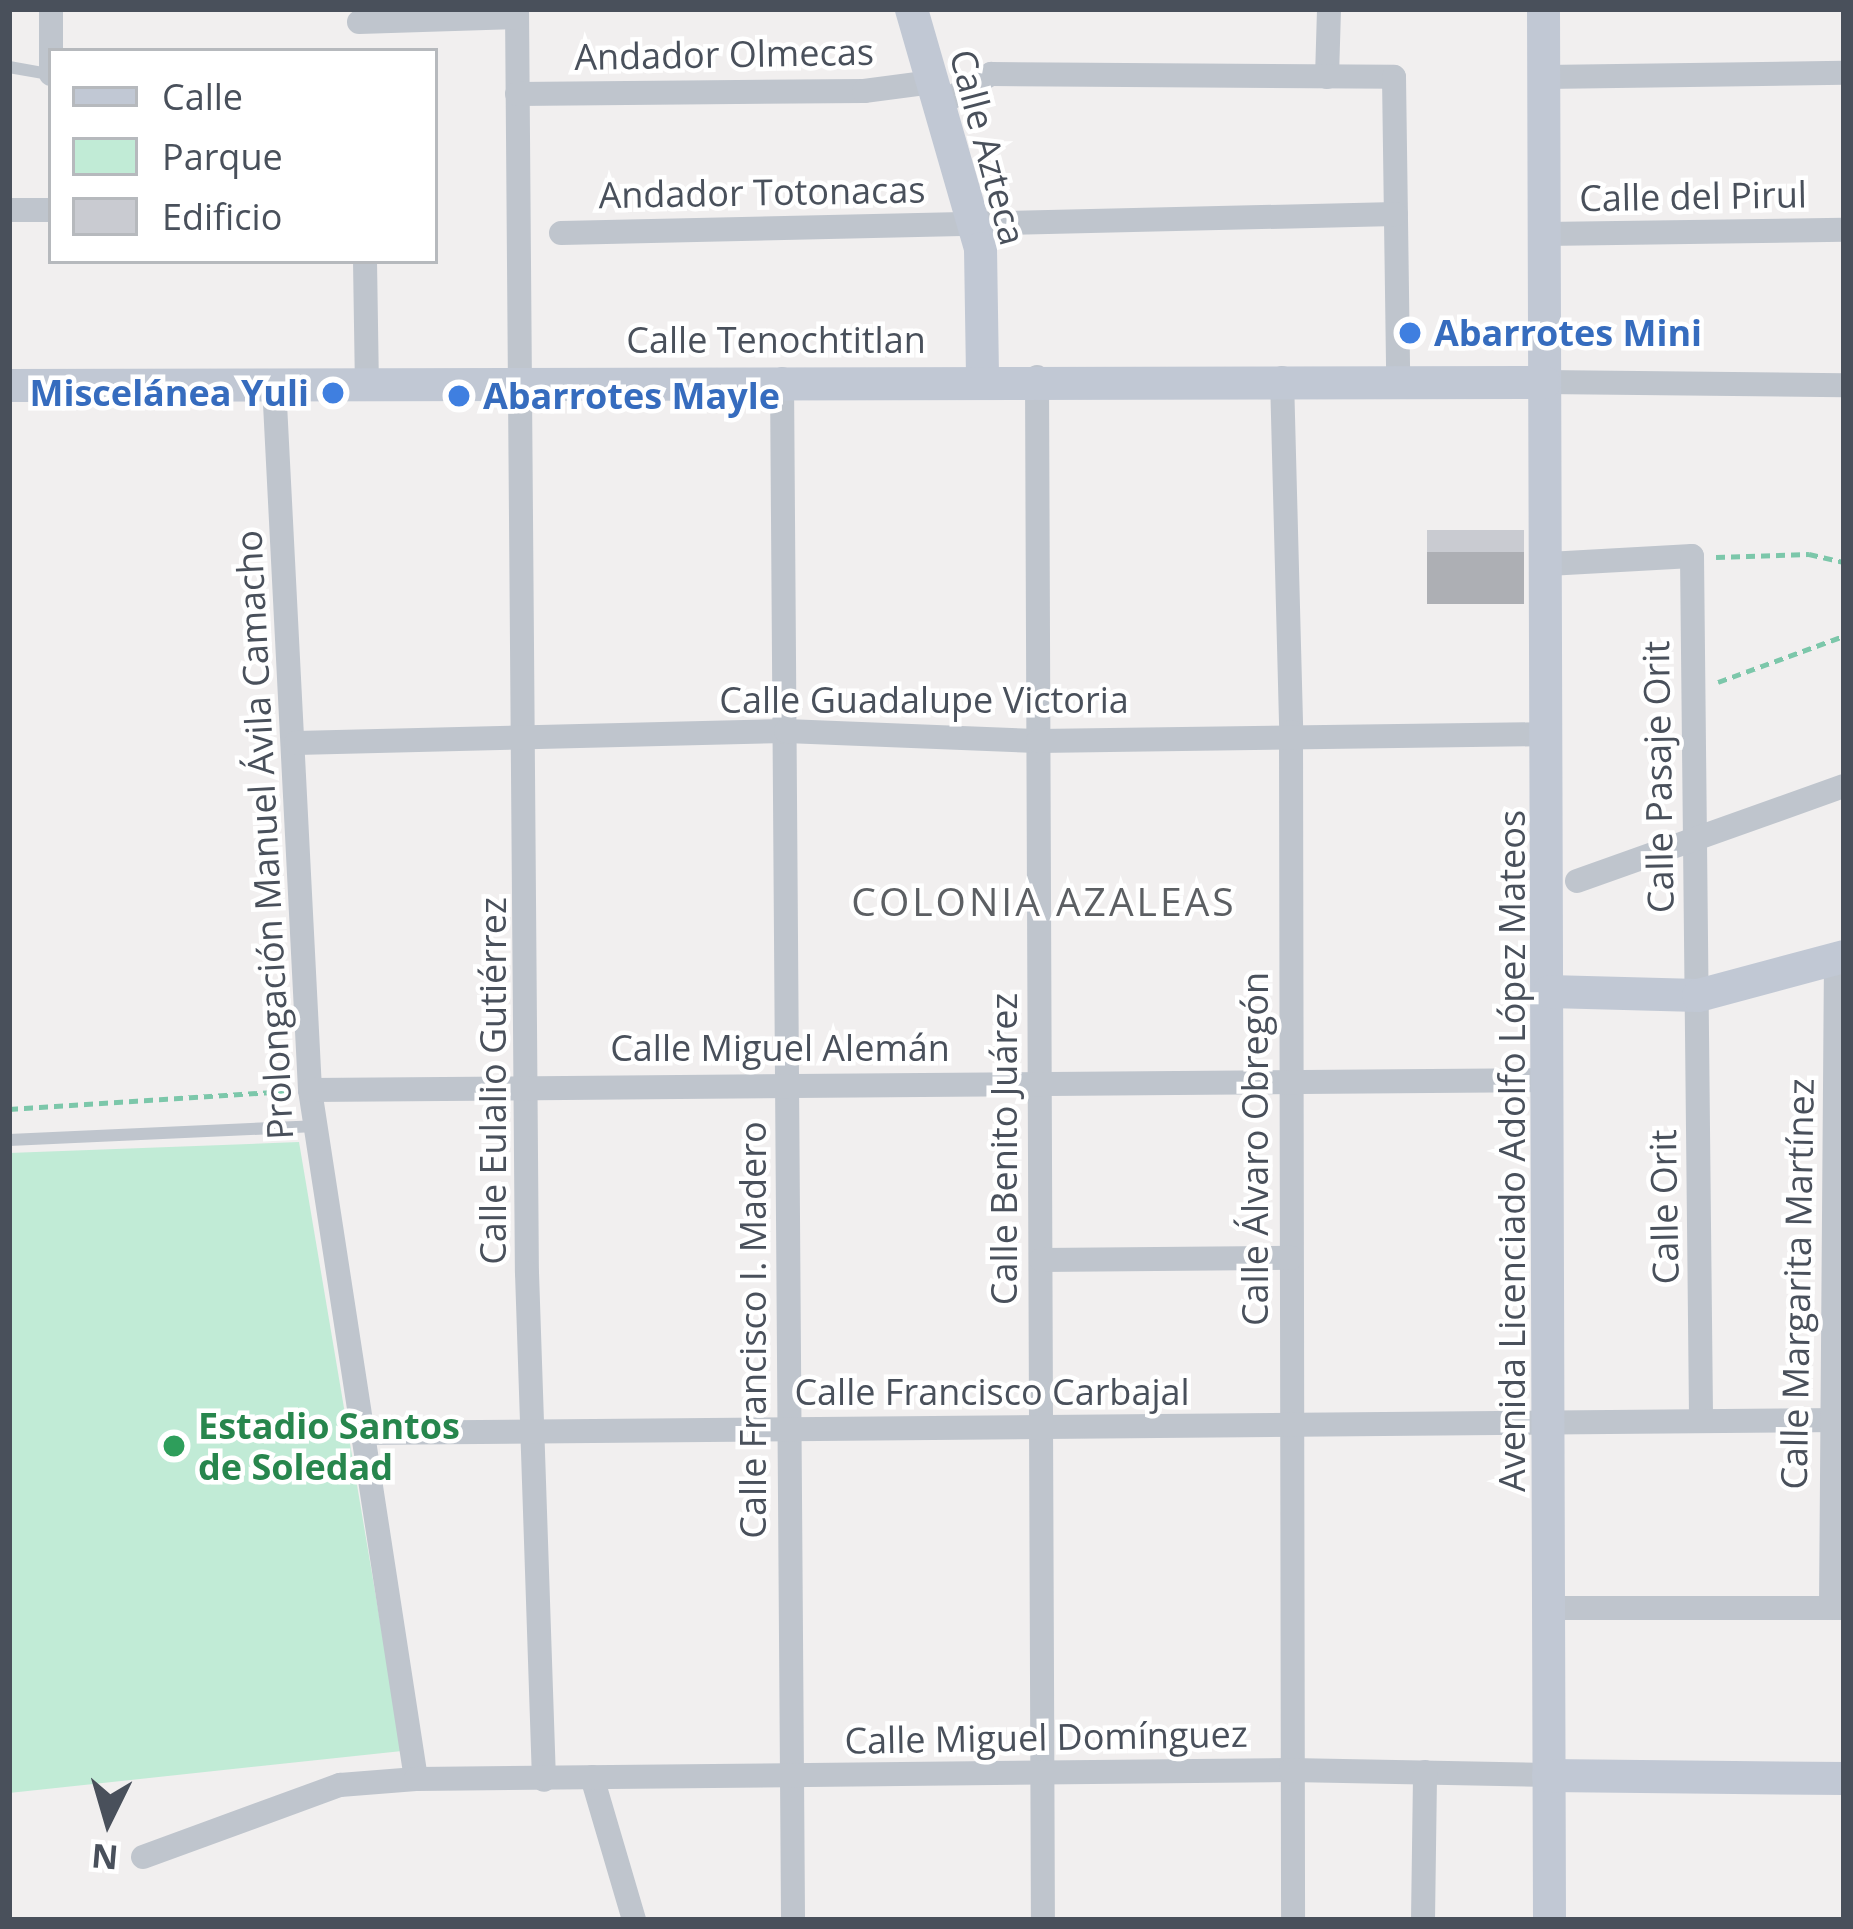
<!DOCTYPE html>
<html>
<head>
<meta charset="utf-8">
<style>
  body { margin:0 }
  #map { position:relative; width:1853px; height:1929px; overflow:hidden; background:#f1efef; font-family:"Open Sans",sans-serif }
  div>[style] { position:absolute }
  .green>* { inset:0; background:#c1ebd6 }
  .path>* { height:4.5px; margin-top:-2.25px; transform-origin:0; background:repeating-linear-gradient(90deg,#7cc7aa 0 9px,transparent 0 15px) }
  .lane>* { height:12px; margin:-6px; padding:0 6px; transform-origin:6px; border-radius:6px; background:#bfc5cd }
  .street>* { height:24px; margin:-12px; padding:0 12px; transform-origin:12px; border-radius:12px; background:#bfc5cd }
  .secondary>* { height:33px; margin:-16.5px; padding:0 16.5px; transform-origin:16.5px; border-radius:16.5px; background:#c1c8d4 }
  .wall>* { inset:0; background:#adafb4; transform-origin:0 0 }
  .building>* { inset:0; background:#c9cbd1; transform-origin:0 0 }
  .dots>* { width:33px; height:33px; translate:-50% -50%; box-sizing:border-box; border:6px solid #fff; border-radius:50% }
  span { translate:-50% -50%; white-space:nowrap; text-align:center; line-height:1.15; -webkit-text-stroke:9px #fff; paint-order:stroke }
  .street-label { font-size:36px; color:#49505b }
  .shop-label { font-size:36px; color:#366cbe; font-weight:700 }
  .left { translate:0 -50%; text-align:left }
  .right { translate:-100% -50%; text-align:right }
  .leisure-label { font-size:36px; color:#27864d; font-weight:700 }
  .neighbourhood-label { font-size:39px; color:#5c5f63; letter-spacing:3px }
  .frame { position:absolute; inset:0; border:12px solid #49505b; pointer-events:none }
  .legend { position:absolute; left:48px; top:48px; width:390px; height:216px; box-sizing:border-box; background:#fff; border:3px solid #b6b9bd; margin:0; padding:15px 21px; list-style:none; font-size:36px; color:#49505b }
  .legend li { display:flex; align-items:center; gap:24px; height:60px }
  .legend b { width:60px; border:3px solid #b6b9bd }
  .north { position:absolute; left:48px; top:1761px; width:120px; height:120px; -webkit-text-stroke:9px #fff; paint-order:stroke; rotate:185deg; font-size:33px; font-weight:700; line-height:48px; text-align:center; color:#49505b }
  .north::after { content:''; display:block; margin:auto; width:42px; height:54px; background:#49505b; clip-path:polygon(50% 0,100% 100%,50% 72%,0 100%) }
</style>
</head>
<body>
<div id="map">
  <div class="green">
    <i style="clip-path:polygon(299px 1142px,402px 1751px,9px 1793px,9px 1153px)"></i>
  </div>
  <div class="path">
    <i style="left:1716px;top:557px;width:93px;rotate:-1.8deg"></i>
    <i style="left:1809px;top:554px;width:36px;rotate:13deg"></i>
    <i style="left:1718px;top:682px;width:134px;rotate:-20.1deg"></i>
    <i style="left:9px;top:1109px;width:277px;rotate:-3.7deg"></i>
  </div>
  <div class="lane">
    <i style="left:9px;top:67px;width:41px;rotate:9.9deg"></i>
    <i style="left:9px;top:1140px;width:306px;rotate:-2.6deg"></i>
  </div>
  <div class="street">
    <i style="left:517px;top:9px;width:1264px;rotate:89.55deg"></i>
    <i style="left:527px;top:1273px;width:507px;rotate:88.08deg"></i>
    <i style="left:359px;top:22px;width:158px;rotate:-1.8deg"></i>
    <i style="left:51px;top:74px;width:65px;rotate:-90deg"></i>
    <i style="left:1327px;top:77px;width:68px;rotate:-88.3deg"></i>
    <i style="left:1545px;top:77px;width:299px;rotate:-0.8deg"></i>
    <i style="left:517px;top:94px;width:347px;rotate:-0.5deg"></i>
    <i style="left:864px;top:91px;width:69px;rotate:-7.5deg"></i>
    <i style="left:939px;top:105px;width:61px;rotate:-30.8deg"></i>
    <i style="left:991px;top:74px;width:403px;rotate:0.4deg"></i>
    <i style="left:1394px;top:77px;width:301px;rotate:89.2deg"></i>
    <i style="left:9px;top:210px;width:42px"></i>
    <i style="left:561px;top:233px;width:835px;rotate:-1.3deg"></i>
    <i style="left:1544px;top:234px;width:300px;rotate:-0.8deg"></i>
    <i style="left:365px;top:261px;width:122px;rotate:89.1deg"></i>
    <i style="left:1037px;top:377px;width:1543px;rotate:89.78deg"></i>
    <i style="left:1282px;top:378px;width:354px;rotate:88.5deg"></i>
    <i style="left:1291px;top:732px;width:1188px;rotate:89.9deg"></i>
    <i style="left:782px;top:379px;width:1541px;rotate:89.59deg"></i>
    <i style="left:1544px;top:382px;width:300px;rotate:0.6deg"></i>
    <i style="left:274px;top:384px;width:707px;rotate:87.08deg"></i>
    <i style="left:310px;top:1090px;width:697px;rotate:81.25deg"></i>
    <i style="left:1548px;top:564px;width:144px;rotate:-3.2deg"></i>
    <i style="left:1692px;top:556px;width:862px;rotate:89.4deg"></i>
    <i style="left:296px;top:743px;width:490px;rotate:-1.4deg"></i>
    <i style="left:786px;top:731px;width:252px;rotate:2.3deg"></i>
    <i style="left:1038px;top:741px;width:512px;rotate:-0.78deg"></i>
    <i style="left:1577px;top:881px;width:283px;rotate:-19.6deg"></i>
    <i style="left:310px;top:1090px;width:1241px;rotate:-0.46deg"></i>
    <i style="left:1041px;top:1260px;width:250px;rotate:-0.5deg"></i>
    <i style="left:359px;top:1433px;width:1485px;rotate:-0.5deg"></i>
    <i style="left:1552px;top:1608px;width:292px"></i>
    <i style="left:1831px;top:1608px;width:648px;rotate:-89.56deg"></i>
    <i style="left:592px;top:1777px;width:149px;rotate:73.6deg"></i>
    <i style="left:143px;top:1857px;width:210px;rotate:-20.1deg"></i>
    <i style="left:340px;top:1785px;width:76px;rotate:-4.5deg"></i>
    <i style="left:416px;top:1779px;width:875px;rotate:-0.59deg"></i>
    <i style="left:1291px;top:1770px;width:257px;rotate:1.1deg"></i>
    <i style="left:1423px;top:1920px;width:148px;rotate:-89.2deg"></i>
  </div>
  <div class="secondary">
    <i style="left:911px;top:9px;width:249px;rotate:73.9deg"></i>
    <i style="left:980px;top:248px;width:129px;rotate:89.1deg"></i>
    <i style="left:1543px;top:9px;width:1911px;rotate:89.82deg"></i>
    <i style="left:9px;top:385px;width:1535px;rotate:-0.11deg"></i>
    <i style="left:1549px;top:991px;width:149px;rotate:1.5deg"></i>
    <i style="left:1698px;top:995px;width:151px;rotate:-15deg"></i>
    <i style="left:1548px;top:1775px;width:296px;rotate:0.6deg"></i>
  </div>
  <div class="wall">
    <i style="left:1524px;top:530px;width:74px;height:97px;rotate:90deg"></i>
  </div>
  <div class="building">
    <i style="left:1524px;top:530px;width:22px;height:97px;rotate:90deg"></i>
  </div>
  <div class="dots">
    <i style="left:1410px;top:333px;background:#3f7fe0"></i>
    <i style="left:333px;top:393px;background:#3f7fe0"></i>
    <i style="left:459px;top:396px;background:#3f7fe0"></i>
    <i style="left:174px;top:1446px;background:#2e9e5b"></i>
  </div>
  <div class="street-label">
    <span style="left:724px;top:54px;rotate:-1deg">Andador Olmecas</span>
    <span style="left:988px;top:147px;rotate:75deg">Calle Azteca</span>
    <span style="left:762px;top:192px;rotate:-1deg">Andador Totonacas</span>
    <span style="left:1693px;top:196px;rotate:-1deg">Calle del Pirul</span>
    <span style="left:776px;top:340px">Calle Tenochtitlan</span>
    <span style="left:924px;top:700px">Calle Guadalupe Victoria</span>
    <span style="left:1658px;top:777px;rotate:-91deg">Calle Pasaje Orit</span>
    <span style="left:264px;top:835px;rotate:-93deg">Prolongación Manuel Ávila Camacho</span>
    <span style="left:780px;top:1048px">Calle Miguel Alemán</span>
    <span style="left:493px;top:1081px;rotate:-90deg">Calle Eulalio Gutiérrez</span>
    <span style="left:1004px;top:1149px;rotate:-90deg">Calle Benito Juárez</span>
    <span style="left:1255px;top:1149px;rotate:-90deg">Calle Álvaro Obregón</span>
    <span style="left:1512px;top:1151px;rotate:-90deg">Avenida Licenciado Adolfo López Mateos</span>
    <span style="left:1664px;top:1207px;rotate:-91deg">Calle Orit</span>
    <span style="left:1797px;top:1284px;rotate:-89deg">Calle Margarita Martínez</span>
    <span style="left:753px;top:1330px;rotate:-90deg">Calle Francisco I. Madero</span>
    <span style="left:992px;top:1392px">Calle Francisco Carbajal</span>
    <span style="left:1046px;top:1737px;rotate:-1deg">Calle Miguel Domínguez</span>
  </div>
  <div class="shop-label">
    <span class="left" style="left:1434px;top:333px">Abarrotes Mini</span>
    <span class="right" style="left:309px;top:393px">Miscelánea Yuli</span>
    <span class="left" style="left:483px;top:396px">Abarrotes Mayle</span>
  </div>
  <div class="leisure-label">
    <span class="left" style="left:198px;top:1446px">Estadio Santos<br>de Soledad</span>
  </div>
  <div class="neighbourhood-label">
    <span style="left:1044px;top:901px">COLONIA AZALEAS</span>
  </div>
  <div class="frame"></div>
  <ul class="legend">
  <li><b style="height:15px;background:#c1c8d4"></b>Calle</li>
  <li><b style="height:33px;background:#c1ebd6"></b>Parque</li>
  <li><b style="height:33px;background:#c9cbd1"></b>Edificio</li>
  </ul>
  <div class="north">N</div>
</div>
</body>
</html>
